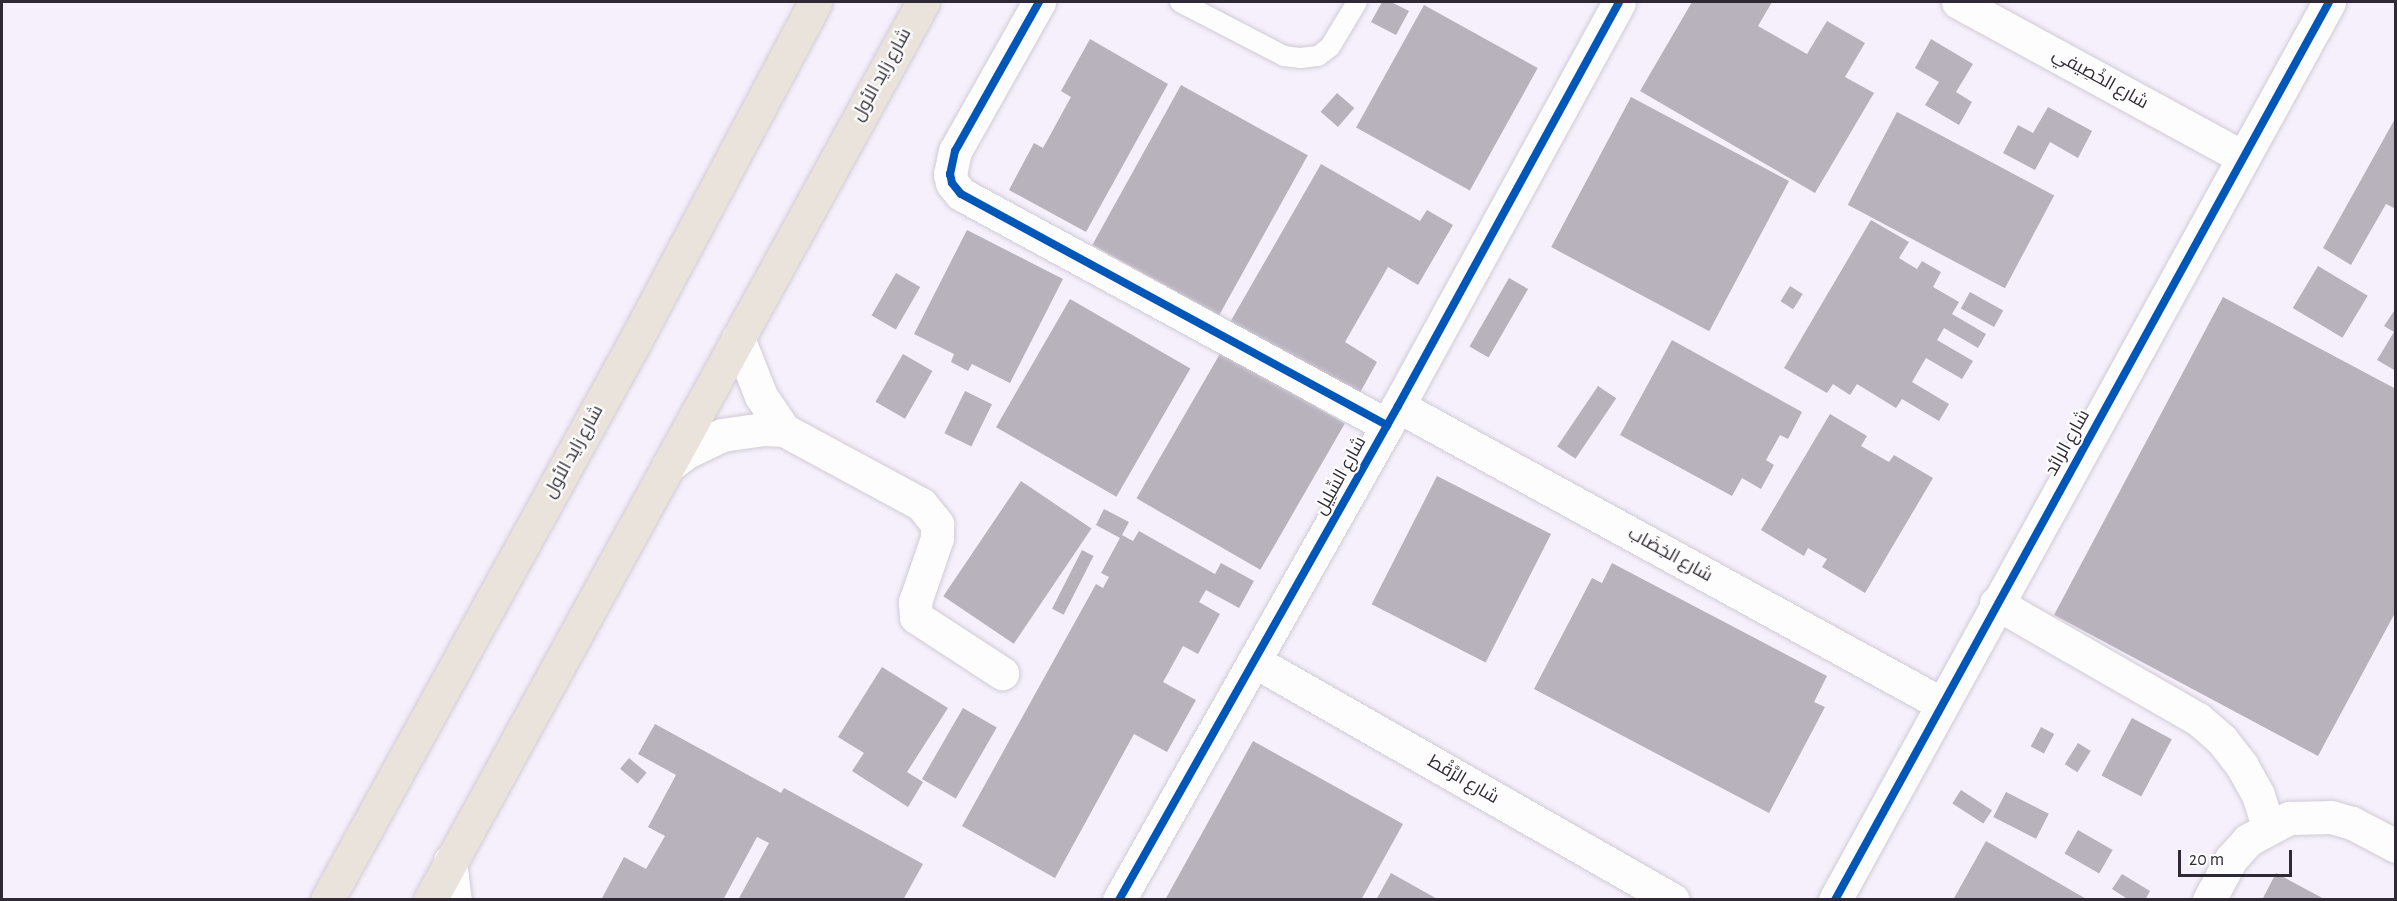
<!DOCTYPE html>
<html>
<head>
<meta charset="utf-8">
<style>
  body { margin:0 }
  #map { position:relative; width:2397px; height:901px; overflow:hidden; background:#f5f0fb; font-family:"Alegreya Sans",Cairo,sans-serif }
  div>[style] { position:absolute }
  .building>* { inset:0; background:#b7b2bc; transform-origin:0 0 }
  .roads { filter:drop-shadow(0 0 2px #d0cbd5) drop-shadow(0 0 2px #d0cbd5) }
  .lane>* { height:20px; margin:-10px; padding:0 10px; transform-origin:10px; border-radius:10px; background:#fefdfe }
  .street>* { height:33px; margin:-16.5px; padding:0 16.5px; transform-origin:16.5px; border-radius:16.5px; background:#fefdfe }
  .primary>* { height:33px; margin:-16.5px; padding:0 16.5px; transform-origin:16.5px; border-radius:16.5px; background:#eae3dc }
  .cycleway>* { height:8px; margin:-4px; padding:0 4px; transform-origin:4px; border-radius:4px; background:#0057b8 }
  span { translate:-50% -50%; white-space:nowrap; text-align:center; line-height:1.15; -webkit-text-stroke:4.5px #fefefe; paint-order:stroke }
  .street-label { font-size:18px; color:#2f2935 }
  .frame { position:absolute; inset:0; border:3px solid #2f2935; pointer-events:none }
  .scale { position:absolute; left:2178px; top:850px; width:114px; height:27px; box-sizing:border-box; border:3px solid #2f2935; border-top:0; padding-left:8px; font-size:18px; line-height:21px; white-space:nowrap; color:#2f2935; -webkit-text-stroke:4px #fefefe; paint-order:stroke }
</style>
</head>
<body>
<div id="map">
  <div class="building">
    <i style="clip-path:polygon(1382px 2px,1391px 2px,1409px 11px,1396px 35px,1371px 22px)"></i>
    <i style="clip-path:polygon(1692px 2px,1772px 2px,1758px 26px,1807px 54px,1827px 21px,1865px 43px,1845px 77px,1874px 93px,1815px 193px,1640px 91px)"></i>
    <i style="left:1424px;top:5px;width:130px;height:140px;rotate:29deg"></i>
    <i style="clip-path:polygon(1090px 39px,1168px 84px,1086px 232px,1009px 190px,1034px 143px,1043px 148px,1071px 97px,1061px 91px)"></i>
    <i style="clip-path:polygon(1931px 39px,1973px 64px,1956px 92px,1972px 102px,1959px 125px,1925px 105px,1939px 82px,1915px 68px)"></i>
    <i style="left:1181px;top:85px;width:145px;height:183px;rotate:29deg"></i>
    <i style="left:1337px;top:93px;width:23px;height:25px;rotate:41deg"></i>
    <i style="left:1631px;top:97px;width:179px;height:170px;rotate:28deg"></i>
    <i style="clip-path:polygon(2048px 107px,2092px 131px,2078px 158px,2050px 142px,2035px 170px,2003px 153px,2018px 125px,2033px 133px)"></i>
    <i style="left:1897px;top:112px;width:178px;height:105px;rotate:28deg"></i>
    <i style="clip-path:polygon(2396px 117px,2396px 209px,2386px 204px,2351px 265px,2323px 248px)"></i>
    <i style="clip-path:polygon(1321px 164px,1420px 221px,1427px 210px,1453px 225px,1418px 285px,1388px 267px,1345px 342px,1377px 362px,1357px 398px,1229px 324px)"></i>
    <i style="clip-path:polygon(1871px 220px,1909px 242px,1899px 258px,1917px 269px,1922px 261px,1941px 272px,1933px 287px,1959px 302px,1952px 314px,1986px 334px,1978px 348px,1944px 328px,1937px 340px,1973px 361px,1962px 379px,1926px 358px,1912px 382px,1949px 404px,1939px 421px,1902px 399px,1896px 408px,1857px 384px,1850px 395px,1833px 384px,1827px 393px,1784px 368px)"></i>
    <i style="clip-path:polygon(967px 230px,1063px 279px,1010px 383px,972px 364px,968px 371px,951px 362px,954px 354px,914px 334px)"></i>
    <i style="left:2318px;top:266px;width:58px;height:49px;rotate:31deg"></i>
    <i style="left:896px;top:273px;width:28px;height:49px;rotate:30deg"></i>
    <i style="left:1509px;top:278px;width:22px;height:79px;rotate:30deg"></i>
    <i style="left:1790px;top:286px;width:15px;height:18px;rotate:32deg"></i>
    <i style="left:1970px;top:292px;width:38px;height:19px;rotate:29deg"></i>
    <i style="clip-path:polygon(2223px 297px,2396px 389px,2396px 611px,2318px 756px,2054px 615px)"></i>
    <i style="left:1070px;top:299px;width:139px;height:148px;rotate:30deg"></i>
    <i style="clip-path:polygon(2396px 308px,2396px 371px,2377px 360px,2394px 332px,2384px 326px)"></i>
    <i style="clip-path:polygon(1672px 340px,1802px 412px,1788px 439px,1780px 435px,1766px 460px,1774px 465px,1761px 489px,1742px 478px,1732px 496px,1620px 435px)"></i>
    <i style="left:1221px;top:352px;width:143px;height:169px;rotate:30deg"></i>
    <i style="left:903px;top:354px;width:34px;height:55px;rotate:30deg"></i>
    <i style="left:1598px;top:386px;width:22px;height:73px;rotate:34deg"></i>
    <i style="left:965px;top:391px;width:30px;height:47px;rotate:26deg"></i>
    <i style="clip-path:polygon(1830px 414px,1867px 436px,1861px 446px,1889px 462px,1894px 455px,1933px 478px,1865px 593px,1822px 567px,1827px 559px,1808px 548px,1804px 556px,1761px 530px)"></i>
    <i style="left:1437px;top:476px;width:128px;height:144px;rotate:27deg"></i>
    <i style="left:1021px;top:481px;width:85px;height:139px;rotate:34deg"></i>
    <i style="clip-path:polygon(1104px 509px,1129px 522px,1122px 535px,1133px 541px,1139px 531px,1215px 574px,1221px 563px,1254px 581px,1239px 608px,1206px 590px,1199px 602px,1220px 614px,1198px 654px,1183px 646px,1163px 682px,1196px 700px,1167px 752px,1134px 734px,1055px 878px,962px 826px,1096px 584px,1103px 588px,1109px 577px,1101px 573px,1120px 538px,1096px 525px)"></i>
    <i style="left:1082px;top:550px;width:13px;height:66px;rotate:27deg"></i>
    <i style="clip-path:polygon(1612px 563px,1827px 676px,1814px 702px,1825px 707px,1769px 813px,1534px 689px,1592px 578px,1602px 583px)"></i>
    <i style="clip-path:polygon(882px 667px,948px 708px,907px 772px,923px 782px,908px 807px,852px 771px,864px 753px,838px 737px)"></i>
    <i style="left:963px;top:708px;width:39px;height:82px;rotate:30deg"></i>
    <i style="left:2132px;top:718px;width:45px;height:65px;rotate:28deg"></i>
    <i style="clip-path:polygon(655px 724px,781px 793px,784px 788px,923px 864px,903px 900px,738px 900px,769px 843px,757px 837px,723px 900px,601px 900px,624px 857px,646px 869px,665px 836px,648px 827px,676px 775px,638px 754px)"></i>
    <i style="left:2041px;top:727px;width:15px;height:22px;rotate:28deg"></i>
    <i style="clip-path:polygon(1253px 741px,1403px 824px,1361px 900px,1165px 900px)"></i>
    <i style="left:2078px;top:743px;width:15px;height:25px;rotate:32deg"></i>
    <i style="left:629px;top:758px;width:23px;height:14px;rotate:40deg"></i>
    <i style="left:1961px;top:790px;width:37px;height:16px;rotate:33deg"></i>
    <i style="left:2006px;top:792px;width:48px;height:28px;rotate:27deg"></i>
    <i style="left:2078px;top:830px;width:40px;height:27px;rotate:30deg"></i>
    <i style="clip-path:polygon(1986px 841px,2088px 900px,1953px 900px)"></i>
    <i style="clip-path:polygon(1391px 873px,1439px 900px,1376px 900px)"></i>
    <i style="clip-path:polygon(2276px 873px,2326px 900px,2262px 900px)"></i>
    <i style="clip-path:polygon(2122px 874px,2150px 891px,2145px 900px,2129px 900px,2112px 889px)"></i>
  </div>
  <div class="roads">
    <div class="lane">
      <i style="left:1180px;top:2px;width:117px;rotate:27.4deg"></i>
      <i style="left:1284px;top:56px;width:17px;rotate:7deg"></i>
      <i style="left:1301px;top:58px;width:17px;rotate:-7deg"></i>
      <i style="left:1318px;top:56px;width:15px;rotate:-37deg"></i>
      <i style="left:1330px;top:47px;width:52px;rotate:-59deg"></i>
    </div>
    <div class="street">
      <i style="left:1039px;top:2px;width:171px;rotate:119.4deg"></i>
      <i style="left:955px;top:151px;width:24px;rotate:102deg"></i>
      <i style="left:950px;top:174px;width:9px;rotate:77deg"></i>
      <i style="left:952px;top:183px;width:14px;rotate:51deg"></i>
      <i style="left:961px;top:194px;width:485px;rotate:28.5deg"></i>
      <i style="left:1958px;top:2px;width:324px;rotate:28.6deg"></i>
      <i style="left:738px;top:338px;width:62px;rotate:68.4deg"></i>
      <i style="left:761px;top:396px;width:41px;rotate:55.9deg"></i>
      <i style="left:1398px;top:406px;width:620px;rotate:28.71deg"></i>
      <i style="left:668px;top:466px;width:21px;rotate:-37deg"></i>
      <i style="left:685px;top:453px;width:41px;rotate:-25.9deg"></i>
      <i style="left:722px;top:435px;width:41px;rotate:-8.3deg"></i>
      <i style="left:763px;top:429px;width:21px;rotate:3deg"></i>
      <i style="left:784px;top:430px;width:156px;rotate:28.4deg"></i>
      <i style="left:921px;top:504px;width:26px;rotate:51deg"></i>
      <i style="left:937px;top:524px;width:14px;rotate:90deg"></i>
      <i style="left:937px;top:538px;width:68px;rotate:109deg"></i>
      <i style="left:915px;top:602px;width:15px;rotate:86deg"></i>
      <i style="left:916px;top:617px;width:103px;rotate:33.1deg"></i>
      <i style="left:1996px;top:603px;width:233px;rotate:29.9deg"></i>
      <i style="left:2198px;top:719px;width:32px;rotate:41deg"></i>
      <i style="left:2222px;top:740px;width:33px;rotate:52deg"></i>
      <i style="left:2242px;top:766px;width:33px;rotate:61deg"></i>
      <i style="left:2258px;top:795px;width:33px;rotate:72deg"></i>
      <i style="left:1254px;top:661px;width:482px;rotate:29.7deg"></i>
      <i style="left:450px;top:861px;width:39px;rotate:83deg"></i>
      <i style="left:1119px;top:900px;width:567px;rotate:-60.54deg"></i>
      <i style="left:1398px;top:406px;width:460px;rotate:-61.3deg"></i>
      <i style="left:1835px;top:900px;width:1025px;rotate:-61.18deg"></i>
      <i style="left:2209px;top:900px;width:47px;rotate:-61.8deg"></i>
      <i style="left:2231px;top:859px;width:25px;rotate:-48deg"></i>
      <i style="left:2248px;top:840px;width:47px;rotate:-28.2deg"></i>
      <i style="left:2289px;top:818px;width:42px;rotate:-1.4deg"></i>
      <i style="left:2331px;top:817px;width:22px;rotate:16deg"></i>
      <i style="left:2352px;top:823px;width:50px;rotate:27.6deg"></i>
    </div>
    <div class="primary">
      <i style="left:327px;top:900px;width:634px;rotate:-61.13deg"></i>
      <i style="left:633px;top:345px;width:388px;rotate:-62deg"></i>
      <i style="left:430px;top:900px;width:1024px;rotate:-61.23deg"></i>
    </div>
  </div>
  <div class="cycleway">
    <i style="left:1039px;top:2px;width:171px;rotate:119.4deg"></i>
    <i style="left:955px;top:151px;width:24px;rotate:102deg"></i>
    <i style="left:950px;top:174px;width:9px;rotate:77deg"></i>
    <i style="left:952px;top:183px;width:14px;rotate:51deg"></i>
    <i style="left:961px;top:194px;width:485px;rotate:28.5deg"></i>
    <i style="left:1119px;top:900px;width:567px;rotate:-60.54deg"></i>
    <i style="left:1398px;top:406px;width:460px;rotate:-61.3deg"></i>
    <i style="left:1835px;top:900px;width:1025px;rotate:-61.18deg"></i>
  </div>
  <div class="street-label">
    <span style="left:882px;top:75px;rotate:-61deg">شارع زايد الأول</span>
    <span style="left:2100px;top:79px;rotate:29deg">شارع الخْصِيفي</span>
    <span style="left:2068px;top:443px;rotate:-61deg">شارع الرائد</span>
    <span style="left:574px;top:452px;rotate:-61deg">شارع زايد الأول</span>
    <span style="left:1341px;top:476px;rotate:-61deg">شارع السِّلِيل</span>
    <span style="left:1670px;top:555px;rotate:29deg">شارع الخِضَاب</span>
    <span style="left:1463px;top:780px;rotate:30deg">شارع الرَّقْط</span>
  </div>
  <div class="frame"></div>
  <div class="scale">20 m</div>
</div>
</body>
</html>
